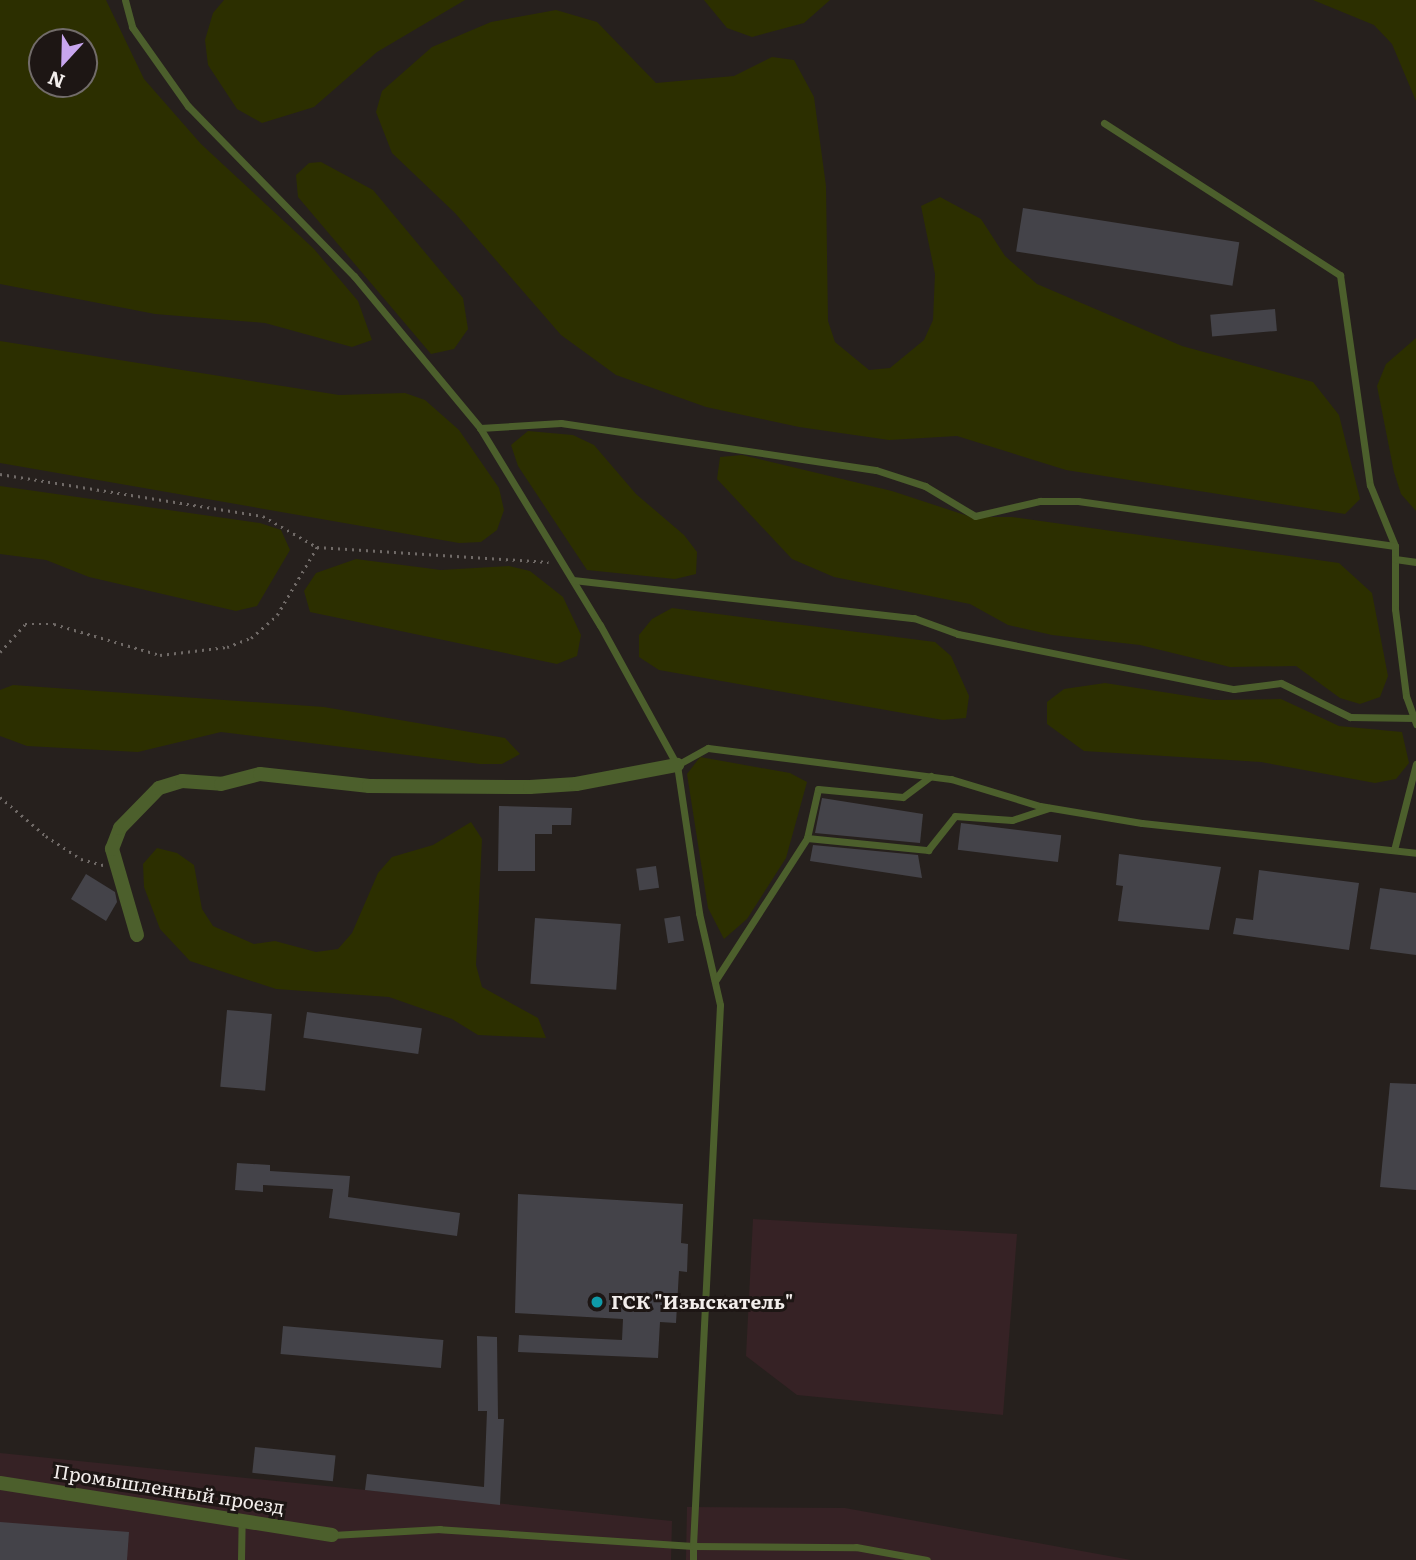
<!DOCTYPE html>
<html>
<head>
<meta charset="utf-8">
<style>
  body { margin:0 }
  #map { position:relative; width:1416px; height:1560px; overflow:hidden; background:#26201d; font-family:Literata,serif }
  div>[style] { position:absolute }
  .industrial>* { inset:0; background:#362225 }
  .green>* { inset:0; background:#2c2f00 }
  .building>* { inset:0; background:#444349; transform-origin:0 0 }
  .path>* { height:2.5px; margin-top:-1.25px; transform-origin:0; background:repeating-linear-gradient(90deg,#706a67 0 2px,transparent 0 7px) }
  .lane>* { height:7px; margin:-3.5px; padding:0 3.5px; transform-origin:3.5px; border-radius:3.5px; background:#4c5f2c }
  .street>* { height:14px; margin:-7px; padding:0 7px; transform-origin:7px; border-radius:7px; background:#4c5f2c }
  .dots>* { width:19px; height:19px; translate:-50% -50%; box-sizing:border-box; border:4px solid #1d1614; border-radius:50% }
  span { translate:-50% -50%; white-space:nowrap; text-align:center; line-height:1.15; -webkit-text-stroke:6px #1d1614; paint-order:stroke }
  .poi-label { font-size:19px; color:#f2edeb; font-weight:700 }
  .left { translate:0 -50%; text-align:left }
  .street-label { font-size:19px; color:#f2edeb }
  .north { position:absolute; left:28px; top:28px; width:70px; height:70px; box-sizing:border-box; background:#1d1614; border:2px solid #726c6a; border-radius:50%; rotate:202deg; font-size:19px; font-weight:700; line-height:28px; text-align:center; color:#f2edeb }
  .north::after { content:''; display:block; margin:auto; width:24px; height:32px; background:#c8a6ef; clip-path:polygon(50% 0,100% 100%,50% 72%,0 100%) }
</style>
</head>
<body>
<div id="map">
  <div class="industrial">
    <i style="clip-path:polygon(753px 1219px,1017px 1234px,1003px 1415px,797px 1395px,746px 1356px)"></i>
    <i style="clip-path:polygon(0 1453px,672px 1521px,671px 1560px,0 1560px)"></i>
    <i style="clip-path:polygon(687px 1507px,845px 1508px,1131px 1560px,686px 1560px)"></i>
  </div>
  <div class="green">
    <i style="clip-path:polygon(evenodd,0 0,106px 0,144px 79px,201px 144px,314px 249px,358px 301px,372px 340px,352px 347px,265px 323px,155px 314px,0 284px,0 0,42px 42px,84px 42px,84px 84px,42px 84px,42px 42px)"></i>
    <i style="clip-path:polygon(224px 0,465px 0,377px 52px,314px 107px,262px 123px,237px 109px,208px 65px,205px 40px,213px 13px)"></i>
    <i style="clip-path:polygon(704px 0,830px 0,804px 23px,752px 37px,727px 28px)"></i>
    <i style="clip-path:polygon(1313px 0,1416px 0,1416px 101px,1392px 44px,1374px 25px)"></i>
    <i style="clip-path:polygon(556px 10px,597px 22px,656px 83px,734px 76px,772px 57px,794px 60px,814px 97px,826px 186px,828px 321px,835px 342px,869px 370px,890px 368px,924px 340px,933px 320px,935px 274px,921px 206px,940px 197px,981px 219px,1005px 256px,1037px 284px,1182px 346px,1313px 382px,1339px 415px,1360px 499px,1345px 514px,1066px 470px,957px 436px,889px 440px,799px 427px,706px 407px,616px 375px,561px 335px,455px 213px,392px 153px,376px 112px,382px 91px,432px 47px,491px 22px)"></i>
    <i style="clip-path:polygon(321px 162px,373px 190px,463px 298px,468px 329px,454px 349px,431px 354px,298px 197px,296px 175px,309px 163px)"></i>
    <i style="clip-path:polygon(1416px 338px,1416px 511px,1401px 494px,1394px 472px,1377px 386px,1386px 364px)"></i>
    <i style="clip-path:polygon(0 341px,339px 395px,405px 393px,425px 400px,459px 430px,499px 488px,504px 510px,497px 530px,481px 542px,459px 543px,0 463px)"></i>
    <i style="clip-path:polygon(528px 431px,573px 435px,594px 445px,636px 494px,684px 535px,697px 552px,696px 574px,675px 579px,587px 570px,518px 466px,511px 445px)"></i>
    <i style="clip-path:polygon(742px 455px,892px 491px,971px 517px,1012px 517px,1339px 563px,1372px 593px,1388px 676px,1380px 697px,1360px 704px,1340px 698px,1296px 666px,1230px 667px,1140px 645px,1052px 635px,1008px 625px,970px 604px,834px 577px,792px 559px,717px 479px,720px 457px)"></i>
    <i style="clip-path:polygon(0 486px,260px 523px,281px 530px,290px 550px,257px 606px,236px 611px,89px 577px,46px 560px,0 554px)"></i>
    <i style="clip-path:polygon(356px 559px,441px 570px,509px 566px,530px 571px,563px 597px,581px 635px,577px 656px,557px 664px,310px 612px,304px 591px,316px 573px)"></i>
    <i style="clip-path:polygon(672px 608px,935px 642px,951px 656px,969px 696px,966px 718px,943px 720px,659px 670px,639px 657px,639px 635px,652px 619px)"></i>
    <i style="clip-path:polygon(1105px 683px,1214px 700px,1281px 699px,1339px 726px,1402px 732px,1409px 763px,1396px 779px,1375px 783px,1261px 762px,1084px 751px,1047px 724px,1047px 702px,1064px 689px)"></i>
    <i style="clip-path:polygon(13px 685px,324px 707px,505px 738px,520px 754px,502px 764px,480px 764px,221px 732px,138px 752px,27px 746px,0 736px,0 690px)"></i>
    <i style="clip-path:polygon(700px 757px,790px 773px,807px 782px,786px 858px,747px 919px,724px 939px,708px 908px,687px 774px)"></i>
    <i style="clip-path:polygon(471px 822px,482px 839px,476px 965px,482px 987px,538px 1018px,546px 1038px,478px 1035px,452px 1019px,389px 997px,276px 989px,190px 961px,160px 929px,144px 887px,143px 864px,157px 848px,177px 853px,194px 865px,202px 909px,213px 926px,254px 944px,275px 941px,316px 952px,338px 949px,352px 933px,378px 873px,392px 857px,433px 845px)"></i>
  </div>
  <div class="building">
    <i style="left:1023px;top:208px;width:219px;height:44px;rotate:9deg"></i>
    <i style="left:1275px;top:309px;width:22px;height:65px;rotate:85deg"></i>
    <i style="clip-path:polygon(822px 798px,923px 814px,920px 843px,815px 833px)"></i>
    <i style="clip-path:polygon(499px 806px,572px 808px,571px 825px,552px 825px,552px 834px,535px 834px,535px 871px,498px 871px)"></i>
    <i style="left:961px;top:823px;width:101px;height:27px;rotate:7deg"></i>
    <i style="clip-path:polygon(813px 845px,918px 855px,922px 878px,810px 861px)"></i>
    <i style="clip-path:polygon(1119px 854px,1221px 867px,1209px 930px,1118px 921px,1123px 886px,1116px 885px)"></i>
    <i style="left:656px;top:866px;width:22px;height:20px;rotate:82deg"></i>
    <i style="clip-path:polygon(1259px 870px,1359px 883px,1349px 950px,1233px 934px,1236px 918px,1253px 920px)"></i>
    <i style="clip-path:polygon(86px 874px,115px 892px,117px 902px,106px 921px,71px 899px)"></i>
    <i style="clip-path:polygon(1380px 888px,1416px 893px,1416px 955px,1370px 949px)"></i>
    <i style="left:680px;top:916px;width:25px;height:16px;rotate:81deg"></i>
    <i style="left:535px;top:918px;width:86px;height:66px;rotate:4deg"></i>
    <i style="left:227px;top:1010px;width:45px;height:77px;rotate:5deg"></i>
    <i style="left:307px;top:1012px;width:116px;height:26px;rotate:8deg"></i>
    <i style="clip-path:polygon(1390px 1083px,1416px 1084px,1416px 1190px,1380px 1187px)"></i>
    <i style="clip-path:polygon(237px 1163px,270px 1165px,270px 1171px,350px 1176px,348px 1197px,460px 1213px,457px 1236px,329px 1218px,333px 1189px,263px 1185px,263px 1192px,235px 1190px)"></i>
    <i style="clip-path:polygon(518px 1194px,683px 1204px,681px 1243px,688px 1244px,687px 1272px,679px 1271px,676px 1323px,660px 1322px,658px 1358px,518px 1352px,519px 1335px,622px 1340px,623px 1319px,515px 1313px)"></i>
    <i style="left:283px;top:1326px;width:161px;height:28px;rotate:5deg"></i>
    <i style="clip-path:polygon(477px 1336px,497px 1337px,498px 1419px,504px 1419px,500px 1505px,365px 1490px,367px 1474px,484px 1487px,487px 1411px,478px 1411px)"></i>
    <i style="left:255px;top:1447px;width:81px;height:26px;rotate:6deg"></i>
    <i style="clip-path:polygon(0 1522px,129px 1532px,127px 1560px,0 1560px)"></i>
  </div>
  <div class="path">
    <i style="left:0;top:474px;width:266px;rotate:9.1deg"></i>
    <i style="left:263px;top:516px;width:62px;rotate:29.9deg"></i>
    <i style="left:0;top:652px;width:38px;rotate:-48deg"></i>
    <i style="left:25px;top:624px;width:29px"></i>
    <i style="left:54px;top:624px;width:110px;rotate:16.3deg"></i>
    <i style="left:160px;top:655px;width:67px;rotate:-6.8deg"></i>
    <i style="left:227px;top:647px;width:26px;rotate:-21deg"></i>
    <i style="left:251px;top:638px;width:35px;rotate:-41deg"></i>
    <i style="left:277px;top:615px;width:79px;rotate:-59.5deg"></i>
    <i style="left:317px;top:547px;width:232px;rotate:3.7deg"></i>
    <i style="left:0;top:797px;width:60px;rotate:40.3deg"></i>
    <i style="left:46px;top:836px;width:42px;rotate:33.3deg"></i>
    <i style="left:81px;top:859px;width:24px;rotate:15deg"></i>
  </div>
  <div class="lane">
    <i style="left:125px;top:0;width:28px;rotate:75deg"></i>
    <i style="left:132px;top:27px;width:97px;rotate:54.7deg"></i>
    <i style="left:188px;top:106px;width:238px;rotate:45.7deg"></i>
    <i style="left:354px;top:276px;width:197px;rotate:50.3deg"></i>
    <i style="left:480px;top:428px;width:231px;rotate:58.7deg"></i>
    <i style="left:600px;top:625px;width:160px;rotate:61.2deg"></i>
    <i style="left:677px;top:765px;width:150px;rotate:81.5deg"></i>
    <i style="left:699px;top:913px;width:94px;rotate:77.1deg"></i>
    <i style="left:720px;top:1005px;width:542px;rotate:92.86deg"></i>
    <i style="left:693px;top:1546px;width:254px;rotate:-176.2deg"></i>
    <i style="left:440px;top:1529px;width:108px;rotate:176.8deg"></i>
    <i style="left:1104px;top:123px;width:281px;rotate:32.8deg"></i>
    <i style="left:1340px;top:275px;width:212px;rotate:81.9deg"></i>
    <i style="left:1370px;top:485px;width:66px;rotate:67.7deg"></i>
    <i style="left:1395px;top:546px;width:63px;rotate:90deg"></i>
    <i style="left:1395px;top:609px;width:88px;rotate:82.8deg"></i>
    <i style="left:1406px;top:696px;width:30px;rotate:70deg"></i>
    <i style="left:480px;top:428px;width:81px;rotate:-3.5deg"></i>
    <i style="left:561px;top:423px;width:318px;rotate:8.5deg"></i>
    <i style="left:876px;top:470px;width:52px;rotate:18.1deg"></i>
    <i style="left:925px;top:486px;width:58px;rotate:31deg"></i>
    <i style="left:975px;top:516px;width:67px;rotate:-13deg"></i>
    <i style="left:1040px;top:501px;width:38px"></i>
    <i style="left:1078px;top:501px;width:320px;rotate:8.1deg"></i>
    <i style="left:1395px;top:559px;width:21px;rotate:8deg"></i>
    <i style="left:573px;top:580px;width:343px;rotate:6.4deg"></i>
    <i style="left:914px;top:618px;width:47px;rotate:20deg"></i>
    <i style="left:958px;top:634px;width:281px;rotate:11.3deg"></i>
    <i style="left:1234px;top:689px;width:47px;rotate:-7.3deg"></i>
    <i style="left:1281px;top:683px;width:77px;rotate:26.2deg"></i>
    <i style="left:1350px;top:717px;width:66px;rotate:0.9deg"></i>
    <i style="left:677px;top:765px;width:35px;rotate:-29deg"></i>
    <i style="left:708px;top:748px;width:245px;rotate:7.3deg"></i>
    <i style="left:951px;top:779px;width:93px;rotate:16.9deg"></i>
    <i style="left:1040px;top:806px;width:103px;rotate:9.5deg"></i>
    <i style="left:1142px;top:823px;width:276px;rotate:6.2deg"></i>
    <i style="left:807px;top:838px;width:50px;rotate:-77.3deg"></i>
    <i style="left:818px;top:789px;width:85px;rotate:5.4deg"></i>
    <i style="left:903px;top:797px;width:35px;rotate:-37deg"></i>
    <i style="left:1394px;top:850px;width:89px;rotate:-75.7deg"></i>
    <i style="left:715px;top:981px;width:170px;rotate:-57.2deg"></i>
    <i style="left:807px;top:838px;width:122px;rotate:5.7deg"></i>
    <i style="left:928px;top:850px;width:43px;rotate:-51.5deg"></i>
    <i style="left:955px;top:816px;width:57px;rotate:4deg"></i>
    <i style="left:1012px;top:820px;width:39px;rotate:-18deg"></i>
    <i style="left:241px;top:1560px;width:39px;rotate:-89deg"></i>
    <i style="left:693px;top:1560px;width:14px;rotate:-90deg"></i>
    <i style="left:693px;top:1546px;width:163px;rotate:0.4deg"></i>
    <i style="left:856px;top:1547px;width:72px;rotate:10.4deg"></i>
  </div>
  <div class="street">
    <i style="left:137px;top:935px;width:90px;rotate:-106.2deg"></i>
    <i style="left:112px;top:849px;width:22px;rotate:-69deg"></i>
    <i style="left:120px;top:828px;width:56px;rotate:-45.7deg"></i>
    <i style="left:159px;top:788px;width:24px;rotate:-17deg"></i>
    <i style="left:182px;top:781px;width:39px;rotate:4deg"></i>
    <i style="left:221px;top:784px;width:40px;rotate:-14.4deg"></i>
    <i style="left:260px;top:774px;width:110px;rotate:6.3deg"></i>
    <i style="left:369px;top:786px;width:161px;rotate:0.4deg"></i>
    <i style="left:530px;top:787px;width:46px;rotate:-3.7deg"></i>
    <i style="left:576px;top:784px;width:103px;rotate:-10.7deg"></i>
    <i style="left:0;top:1483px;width:336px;rotate:8.9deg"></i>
  </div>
  <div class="dots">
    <i style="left:597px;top:1302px;background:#0f9aa8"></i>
  </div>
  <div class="poi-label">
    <span class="left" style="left:611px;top:1302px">ГСК "Изыскатель"</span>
  </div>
  <div class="street-label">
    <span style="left:169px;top:1489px;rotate:9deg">Промышленный проезд</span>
  </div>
  <div class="north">N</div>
</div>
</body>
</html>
